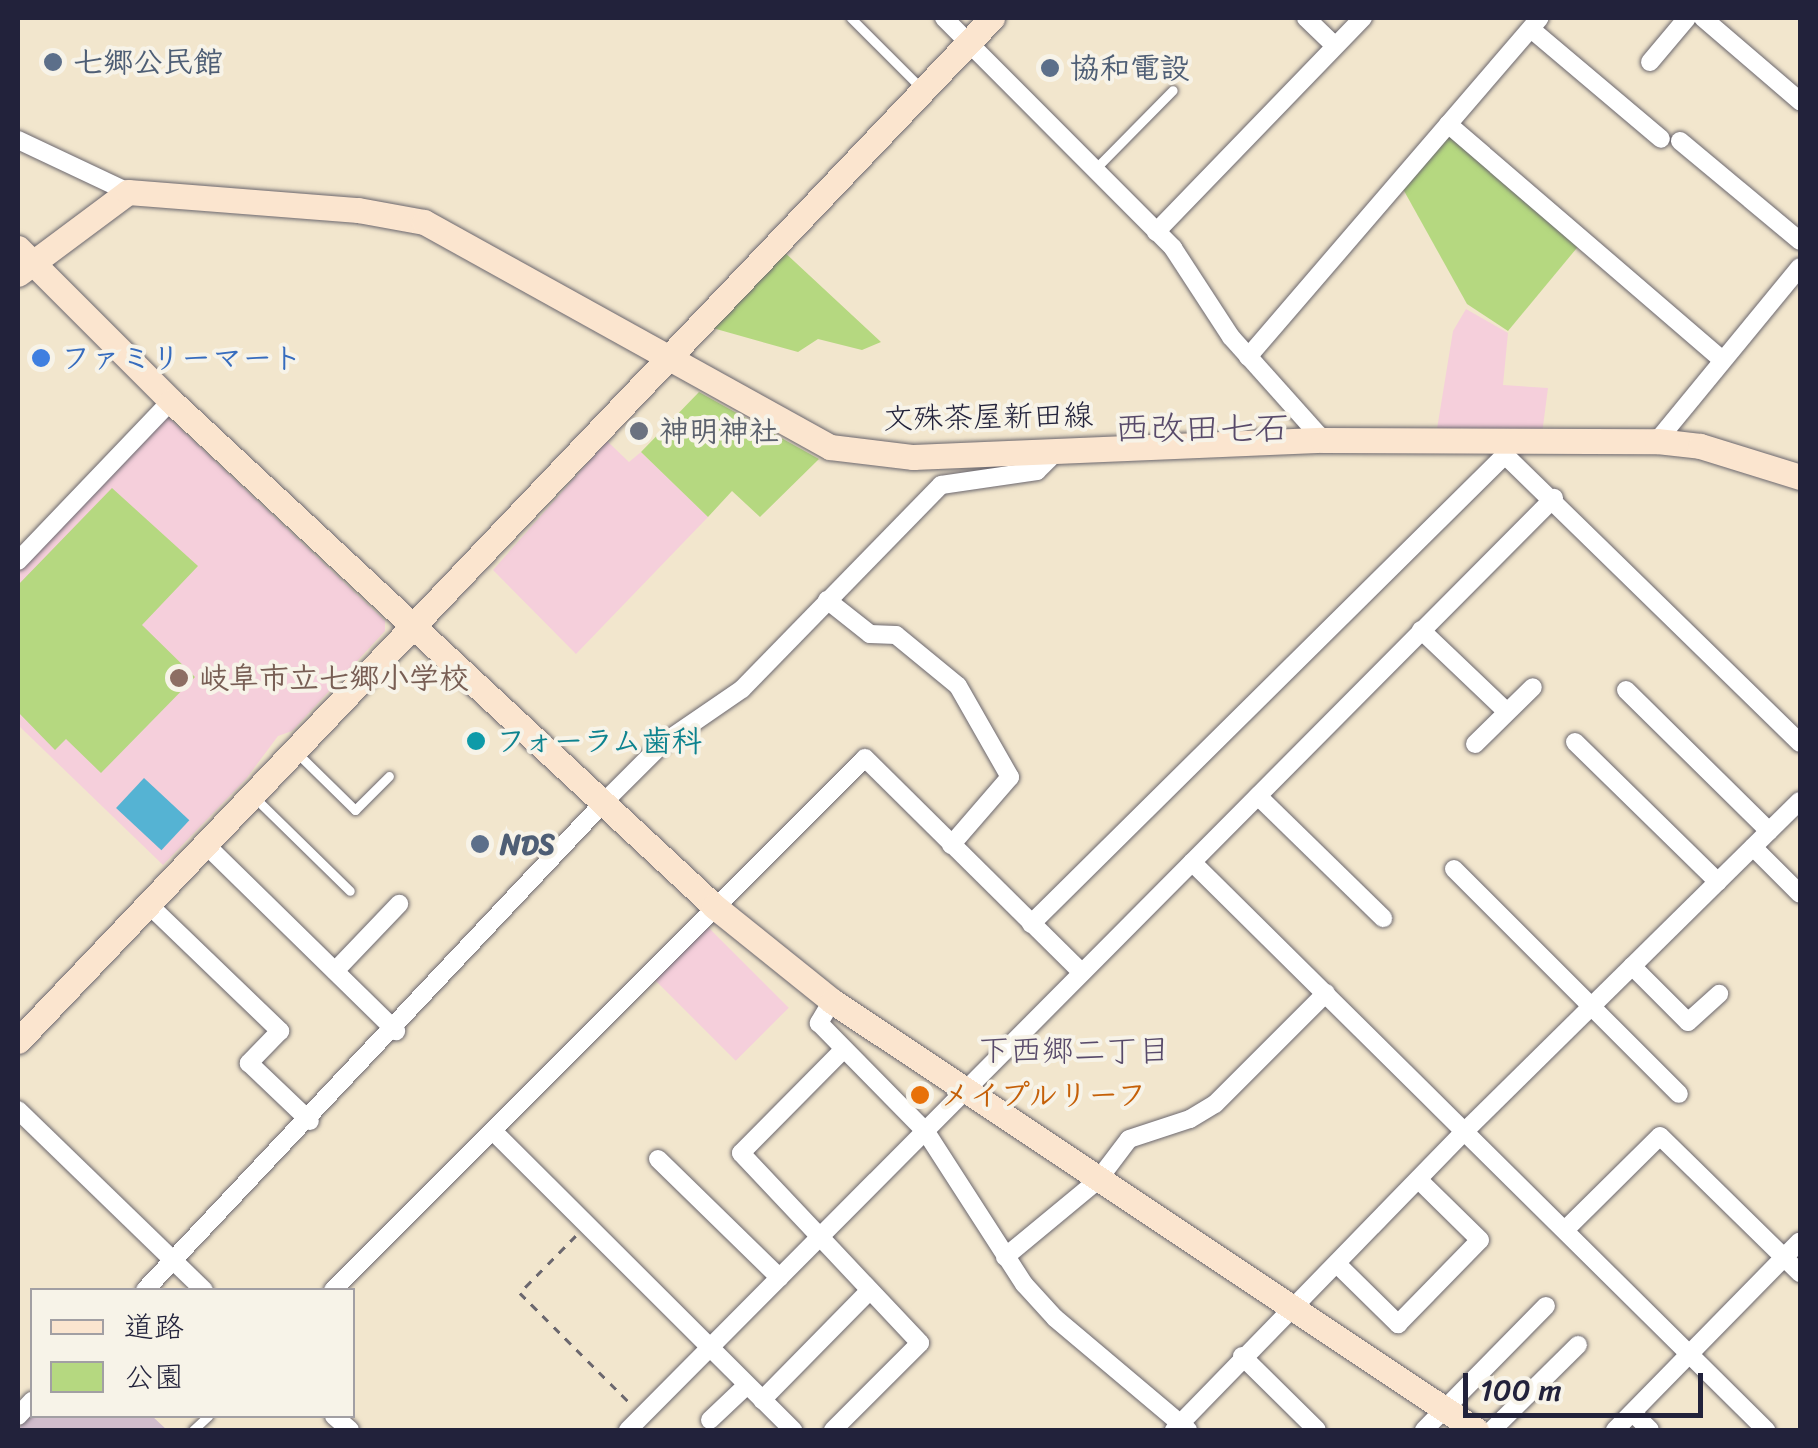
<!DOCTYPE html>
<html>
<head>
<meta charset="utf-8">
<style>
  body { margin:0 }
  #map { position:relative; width:1818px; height:1448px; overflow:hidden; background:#f2e6cd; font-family:Sriracha,"Klee One",sans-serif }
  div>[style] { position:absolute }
  .built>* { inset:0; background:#f5cfdb; transform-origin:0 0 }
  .industrial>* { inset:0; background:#d1bdcc }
  .green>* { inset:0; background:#b5d880 }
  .water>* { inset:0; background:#55b3d3; transform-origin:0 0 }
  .path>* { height:2.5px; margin-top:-1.25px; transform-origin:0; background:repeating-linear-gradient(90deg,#6b676e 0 8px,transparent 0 16px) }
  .roads { filter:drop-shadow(0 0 2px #6b676e) drop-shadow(0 0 2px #6b676e) }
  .lane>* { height:9px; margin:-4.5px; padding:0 4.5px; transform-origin:4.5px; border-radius:4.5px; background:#fff }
  .street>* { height:18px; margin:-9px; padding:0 9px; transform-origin:9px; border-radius:9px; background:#fff }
  .secondary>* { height:25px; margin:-12.5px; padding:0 12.5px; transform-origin:12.5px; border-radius:12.5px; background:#fbe5cf }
  .dots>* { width:28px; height:28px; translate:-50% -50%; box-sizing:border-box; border:5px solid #f7f3e8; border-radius:50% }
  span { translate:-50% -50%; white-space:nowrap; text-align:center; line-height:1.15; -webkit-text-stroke:8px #f7f3e8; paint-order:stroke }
  .service-label { font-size:30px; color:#4e5e75; font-weight:700 }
  .left { translate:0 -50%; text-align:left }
  .shop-label { font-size:30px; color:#366cbe; font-weight:700 }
  .street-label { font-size:30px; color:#22223b }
  .worship-label { font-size:30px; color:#5b616d; font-weight:700 }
  .education-label { font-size:30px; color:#785e54; font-weight:700 }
  .culture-label { font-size:30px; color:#0d838f; font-weight:700 }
  .food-label { font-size:30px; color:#c56008; font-weight:700 }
  .neighbourhood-label { font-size:32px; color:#584a6a }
  .quarter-label { font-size:35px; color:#584a6a }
  .frame { position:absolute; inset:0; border:20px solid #22223b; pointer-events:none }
  .legend { position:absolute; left:30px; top:1288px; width:325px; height:130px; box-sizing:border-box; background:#f7f3e8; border:2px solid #a29fa3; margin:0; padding:12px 18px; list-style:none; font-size:30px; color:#22223b }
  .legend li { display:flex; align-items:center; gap:20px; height:50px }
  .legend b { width:50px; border:2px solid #a29fa3 }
  .scale { position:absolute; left:1463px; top:1373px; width:240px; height:45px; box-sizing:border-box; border:5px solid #22223b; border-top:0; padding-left:12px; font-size:30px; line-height:35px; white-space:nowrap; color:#22223b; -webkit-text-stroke:8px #f7f3e8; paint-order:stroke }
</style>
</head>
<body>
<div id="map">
  <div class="built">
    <i style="clip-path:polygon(1466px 309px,1508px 333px,1503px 385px,1548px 388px,1542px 434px,1436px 435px,1453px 331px)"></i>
    <i style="clip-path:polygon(166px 415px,385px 621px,385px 631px,292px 731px,278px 736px,246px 779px,163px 865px,18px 725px,18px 570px)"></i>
    <i style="clip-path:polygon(607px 441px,629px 462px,641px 452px,708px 517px,576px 654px,493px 570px)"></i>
    <i style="left:706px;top:925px;width:117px;height:75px;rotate:45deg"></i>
  </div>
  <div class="industrial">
    <i style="clip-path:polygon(32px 1407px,32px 1416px,152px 1416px,167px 1430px,18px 1430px)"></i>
  </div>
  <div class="green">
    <i style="clip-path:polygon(1452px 133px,1581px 243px,1508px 331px,1467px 304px,1403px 189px)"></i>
    <i style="clip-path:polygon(781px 249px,881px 342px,862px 350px,818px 339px,798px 352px,709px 327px)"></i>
    <i style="clip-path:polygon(699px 392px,819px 459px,760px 517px,732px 491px,708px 517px,641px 452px)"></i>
    <i style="clip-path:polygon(112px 488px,198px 566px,142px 625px,195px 677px,101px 773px,66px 739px,55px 750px,18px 712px,18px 585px)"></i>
  </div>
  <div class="water">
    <i style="left:144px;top:778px;width:62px;height:41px;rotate:43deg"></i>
  </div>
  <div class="path">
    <i style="left:576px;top:1236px;width:80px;rotate:134.5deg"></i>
    <i style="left:520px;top:1293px;width:157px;rotate:45deg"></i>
  </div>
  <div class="roads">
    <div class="lane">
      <i style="left:851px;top:18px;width:100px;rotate:45deg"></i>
      <i style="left:1094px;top:170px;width:112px;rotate:-45.4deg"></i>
      <i style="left:298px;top:754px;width:80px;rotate:44.5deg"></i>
      <i style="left:355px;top:810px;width:48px;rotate:-45deg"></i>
      <i style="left:254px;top:797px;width:134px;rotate:44.4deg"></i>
      <i style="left:193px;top:1430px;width:21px;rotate:-43deg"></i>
    </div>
    <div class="street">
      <i style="left:944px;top:18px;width:325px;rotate:45.1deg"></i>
      <i style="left:1173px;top:248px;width:106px;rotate:56.9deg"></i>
      <i style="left:1231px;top:337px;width:138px;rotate:48.2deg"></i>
      <i style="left:1306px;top:18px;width:39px;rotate:44deg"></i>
      <i style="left:1703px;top:18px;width:128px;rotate:40.6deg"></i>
      <i style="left:1531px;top:29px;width:170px;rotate:40.2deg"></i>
      <i style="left:1650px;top:62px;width:57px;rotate:-49.9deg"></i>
      <i style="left:1448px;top:124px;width:362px;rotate:40.7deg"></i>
      <i style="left:18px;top:140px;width:122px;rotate:25.3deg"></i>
      <i style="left:1680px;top:141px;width:156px;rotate:39.8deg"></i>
      <i style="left:1156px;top:232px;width:298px;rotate:-46deg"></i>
      <i style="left:1248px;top:357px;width:447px;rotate:-49.3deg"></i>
      <i style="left:1657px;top:441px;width:225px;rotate:-50.6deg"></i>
      <i style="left:1505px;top:455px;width:412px;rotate:44.3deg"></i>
      <i style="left:18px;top:561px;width:221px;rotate:-46.3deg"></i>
      <i style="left:827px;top:600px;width:55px;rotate:38.3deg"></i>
      <i style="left:870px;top:634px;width:26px;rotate:2deg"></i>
      <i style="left:896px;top:635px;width:80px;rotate:39.4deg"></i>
      <i style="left:958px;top:686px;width:105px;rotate:60.3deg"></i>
      <i style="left:1010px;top:777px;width:90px;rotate:130.9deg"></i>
      <i style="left:1421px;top:630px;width:117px;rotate:43.6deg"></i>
      <i style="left:1626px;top:690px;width:201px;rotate:44.6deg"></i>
      <i style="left:1575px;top:742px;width:200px;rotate:44.4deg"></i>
      <i style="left:1475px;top:744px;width:81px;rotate:-44.5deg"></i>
      <i style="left:1258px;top:796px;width:175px;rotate:44.3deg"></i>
      <i style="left:204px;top:843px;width:269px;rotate:44.4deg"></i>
      <i style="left:1753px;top:847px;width:66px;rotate:45deg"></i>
      <i style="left:1192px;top:862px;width:808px;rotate:44.7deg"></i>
      <i style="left:1454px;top:869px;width:318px;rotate:45deg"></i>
      <i style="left:147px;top:903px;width:185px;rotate:43.9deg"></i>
      <i style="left:280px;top:1031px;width:45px;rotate:134.1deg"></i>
      <i style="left:249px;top:1063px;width:84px;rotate:43.6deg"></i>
      <i style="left:1031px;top:924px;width:667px;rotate:-44.7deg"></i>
      <i style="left:1505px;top:455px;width:13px;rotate:-72deg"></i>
      <i style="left:1632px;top:966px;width:79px;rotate:45deg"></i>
      <i style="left:1688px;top:1022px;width:42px;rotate:-42.1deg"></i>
      <i style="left:335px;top:971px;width:93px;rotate:-46.3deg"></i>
      <i style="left:832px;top:1001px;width:26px;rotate:121deg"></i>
      <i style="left:819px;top:1023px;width:153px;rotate:45.5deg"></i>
      <i style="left:926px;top:1132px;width:181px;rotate:57.2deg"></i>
      <i style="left:1024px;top:1284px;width:46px;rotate:47.6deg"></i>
      <i style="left:1055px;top:1318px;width:174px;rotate:40.1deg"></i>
      <i style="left:18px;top:1110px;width:259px;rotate:44.1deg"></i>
      <i style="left:493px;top:1131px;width:424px;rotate:44.9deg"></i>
      <i style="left:658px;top:1159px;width:170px;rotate:44.3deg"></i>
      <i style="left:1566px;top:1229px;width:132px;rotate:-44.7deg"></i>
      <i style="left:1660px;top:1136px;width:196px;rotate:44.4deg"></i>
      <i style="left:1005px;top:1257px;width:121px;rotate:-39.6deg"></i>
      <i style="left:1098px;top:1180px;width:51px;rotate:-52.9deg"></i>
      <i style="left:1129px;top:1139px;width:64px;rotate:-18.2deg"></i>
      <i style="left:1190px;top:1119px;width:29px;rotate:-31deg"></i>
      <i style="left:1215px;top:1104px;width:157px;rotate:-45deg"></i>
      <i style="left:1337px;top:1264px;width:86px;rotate:44.5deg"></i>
      <i style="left:1398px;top:1324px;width:117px;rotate:-45.7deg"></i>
      <i style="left:1480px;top:1240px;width:84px;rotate:-135.5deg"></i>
      <i style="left:145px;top:1290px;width:670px;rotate:-46.75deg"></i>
      <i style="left:604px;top:802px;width:82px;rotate:-45deg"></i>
      <i style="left:662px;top:744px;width:97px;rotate:-34.5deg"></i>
      <i style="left:742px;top:689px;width:285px;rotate:-45.7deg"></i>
      <i style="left:941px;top:485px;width:97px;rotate:-8.3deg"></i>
      <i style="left:1037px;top:471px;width:30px;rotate:-45deg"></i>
      <i style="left:333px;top:1290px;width:752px;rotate:-45deg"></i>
      <i style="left:865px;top:758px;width:305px;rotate:44.7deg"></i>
      <i style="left:1242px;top:1356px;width:105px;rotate:44.6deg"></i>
      <i style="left:762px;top:1400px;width:153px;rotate:-45.5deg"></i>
      <i style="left:1633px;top:1413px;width:24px;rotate:45deg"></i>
      <i style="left:18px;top:1416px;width:21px;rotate:-47deg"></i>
      <i style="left:334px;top:1416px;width:21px;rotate:41deg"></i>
      <i style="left:710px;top:1420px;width:50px;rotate:-43.4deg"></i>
      <i style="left:628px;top:1430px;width:1314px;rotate:-45.19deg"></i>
      <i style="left:833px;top:1430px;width:123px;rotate:-45deg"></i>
      <i style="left:920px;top:1343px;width:261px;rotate:-133.3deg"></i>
      <i style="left:741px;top:1153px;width:146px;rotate:-45.3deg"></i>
      <i style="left:1174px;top:1430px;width:417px;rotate:-45.8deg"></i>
      <i style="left:1465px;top:1131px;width:470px;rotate:-44.6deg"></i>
      <i style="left:1424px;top:1430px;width:174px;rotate:-45.5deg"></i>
      <i style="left:1492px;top:1430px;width:121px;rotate:-44.7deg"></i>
      <i style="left:1615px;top:1430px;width:264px;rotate:-45.6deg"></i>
    </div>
    <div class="secondary">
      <i style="left:18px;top:248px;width:216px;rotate:45deg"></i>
      <i style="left:171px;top:401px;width:742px;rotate:42.92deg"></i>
      <i style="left:714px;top:906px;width:151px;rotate:38.8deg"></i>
      <i style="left:832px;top:1001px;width:774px;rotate:33.67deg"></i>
      <i style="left:18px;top:274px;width:137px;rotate:-36.7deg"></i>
      <i style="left:128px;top:192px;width:231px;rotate:4.5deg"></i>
      <i style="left:358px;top:210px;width:67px;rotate:10.3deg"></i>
      <i style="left:424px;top:222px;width:464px;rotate:29deg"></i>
      <i style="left:830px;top:447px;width:84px;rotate:6.9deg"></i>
      <i style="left:913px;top:457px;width:410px;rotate:-2.4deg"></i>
      <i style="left:1323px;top:440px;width:334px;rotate:0.2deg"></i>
      <i style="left:1657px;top:441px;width:43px;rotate:6.6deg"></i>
      <i style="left:1700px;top:446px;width:105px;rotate:17.2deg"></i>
      <i style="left:18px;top:1041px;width:1413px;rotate:-46.41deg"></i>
    </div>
  </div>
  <div class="dots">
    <i style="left:53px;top:62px;background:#5c6f8a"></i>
    <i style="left:1050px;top:68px;background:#5c6f8a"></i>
    <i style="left:41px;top:358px;background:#3f7fe0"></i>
    <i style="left:639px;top:431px;background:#6b7280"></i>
    <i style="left:179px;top:678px;background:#8d6e63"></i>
    <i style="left:476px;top:741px;background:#0f9aa8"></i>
    <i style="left:480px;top:844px;background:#5c6f8a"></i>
    <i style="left:920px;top:1095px;background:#e8710a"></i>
  </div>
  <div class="service-label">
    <span class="left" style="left:73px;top:62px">七郷公民館</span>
    <span class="left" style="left:1070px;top:68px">協和電設</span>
    <span class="left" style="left:500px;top:844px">NDS</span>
  </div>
  <div class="shop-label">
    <span class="left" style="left:61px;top:358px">ファミリーマート</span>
  </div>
  <div class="street-label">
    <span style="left:988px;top:417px;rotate:-1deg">文殊茶屋新田線</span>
  </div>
  <div class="worship-label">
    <span class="left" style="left:659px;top:431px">神明神社</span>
  </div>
  <div class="education-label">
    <span class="left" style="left:199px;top:678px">岐阜市立七郷小学校</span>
  </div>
  <div class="culture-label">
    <span class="left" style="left:496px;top:741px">フォーラム歯科</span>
  </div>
  <div class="food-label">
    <span class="left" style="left:940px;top:1095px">メイプルリーフ</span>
  </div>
  <div class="neighbourhood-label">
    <span style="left:1074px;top:1051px">下西郷二丁目</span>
  </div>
  <div class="quarter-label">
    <span style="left:1202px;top:428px">西改田七石</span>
  </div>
  <div class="frame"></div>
  <ul class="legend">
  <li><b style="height:12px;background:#fbe5cf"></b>道路</li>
  <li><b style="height:28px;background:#b5d880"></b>公園</li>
  </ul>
  <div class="scale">100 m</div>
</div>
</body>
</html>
